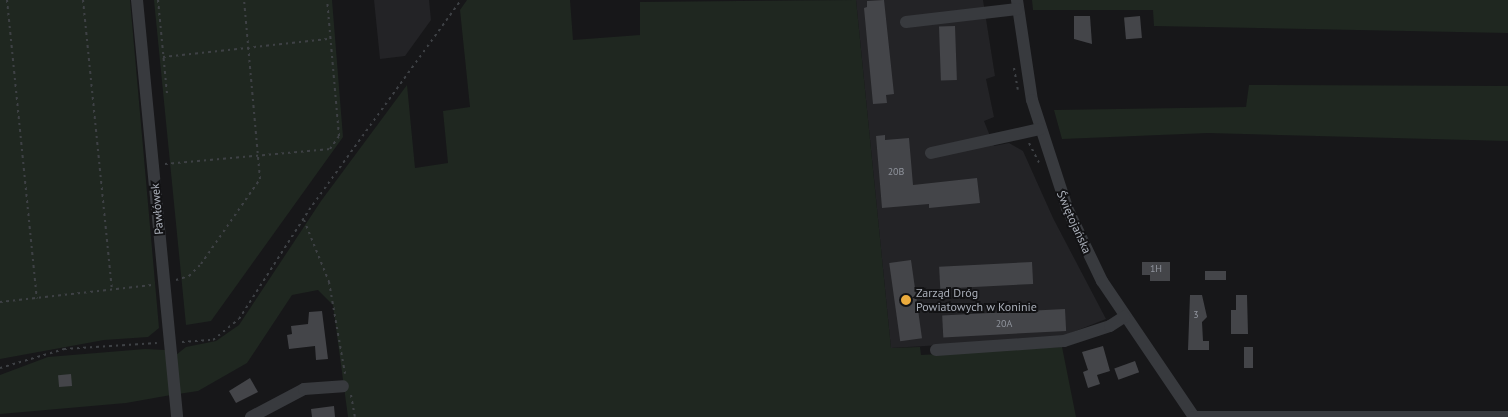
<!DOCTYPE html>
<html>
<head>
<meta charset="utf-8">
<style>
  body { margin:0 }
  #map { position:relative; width:1508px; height:417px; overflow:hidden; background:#171719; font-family:"PT Sans",sans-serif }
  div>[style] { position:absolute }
  .built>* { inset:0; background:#232326 }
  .green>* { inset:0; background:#1f2720 }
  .building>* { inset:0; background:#444549; transform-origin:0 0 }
  .path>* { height:2px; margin-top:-1px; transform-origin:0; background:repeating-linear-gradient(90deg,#3e4145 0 2.5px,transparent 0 6.5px) }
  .minor>* { height:12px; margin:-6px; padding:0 6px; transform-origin:6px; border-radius:6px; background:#383a3e }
  .dots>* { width:14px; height:14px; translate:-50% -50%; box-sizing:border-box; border:2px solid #121214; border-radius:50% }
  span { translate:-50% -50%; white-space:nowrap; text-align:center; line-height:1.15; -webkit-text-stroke:4px #121214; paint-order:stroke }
  .number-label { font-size:10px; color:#90949d }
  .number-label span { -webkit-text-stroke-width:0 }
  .street-label { font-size:12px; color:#aaafb9 }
  .poi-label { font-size:12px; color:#aaafb9 }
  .left { translate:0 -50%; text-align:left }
</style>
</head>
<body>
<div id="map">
  <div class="built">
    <i style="clip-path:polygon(374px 0,429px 0,431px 20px,405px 56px,380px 59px)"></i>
    <i style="clip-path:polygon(856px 0,983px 0,995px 76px,986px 79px,994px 117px,984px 121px,994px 146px,1009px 143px,1023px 151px,1053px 218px,1106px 319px,1058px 338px,891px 348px)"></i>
  </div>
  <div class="green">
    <i style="clip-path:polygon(0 0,130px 0,159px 328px,148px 337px,104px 340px,0 359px)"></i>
    <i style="clip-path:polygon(154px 0,332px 0,343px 137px,211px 321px,186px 325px)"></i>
    <i style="clip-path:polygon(467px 0,570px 0,573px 40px,640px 35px,640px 2px,856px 0,891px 348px,920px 347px,921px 355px,1062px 347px,1076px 417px,348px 417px,333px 305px,318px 290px,292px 295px,247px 363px,198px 391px,178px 394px,176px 355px,186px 347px,216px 341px,239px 325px,321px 201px,407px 85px,415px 168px,448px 163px,443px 111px,470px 107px,460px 10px)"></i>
    <i style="clip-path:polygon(1032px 0,1508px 0,1508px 33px,1154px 26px,1153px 10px,1033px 10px)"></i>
    <i style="clip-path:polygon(1249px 85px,1508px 86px,1508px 141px,1208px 133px,1062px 139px,1054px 110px,1246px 107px)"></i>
    <i style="clip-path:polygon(145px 349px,165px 350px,171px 395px,126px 403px,0 414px,0 375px,48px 357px)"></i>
  </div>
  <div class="building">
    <i style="clip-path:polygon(884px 0,894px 94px,886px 95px,887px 103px,873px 104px,864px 8px,867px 7px,867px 1px)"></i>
    <i style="clip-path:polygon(1074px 16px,1090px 16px,1092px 44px,1074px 39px)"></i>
    <i style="left:1140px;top:16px;width:22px;height:16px;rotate:85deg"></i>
    <i style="left:955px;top:26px;width:54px;height:16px;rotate:88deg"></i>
    <i style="clip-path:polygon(885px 135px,885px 140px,909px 138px,913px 185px,977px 178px,980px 203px,929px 208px,929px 204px,882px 208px,876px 136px)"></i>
    <i style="left:911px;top:260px;width:79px;height:22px;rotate:82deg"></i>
    <i style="left:1032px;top:262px;width:22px;height:93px;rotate:87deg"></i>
    <i style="clip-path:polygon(1142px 262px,1170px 262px,1170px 281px,1150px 281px,1150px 275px,1142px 275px)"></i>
    <i style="left:1205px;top:271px;width:21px;height:9px"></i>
    <i style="clip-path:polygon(1190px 295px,1202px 295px,1207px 317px,1202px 322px,1203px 341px,1209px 341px,1209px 350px,1188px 350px)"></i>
    <i style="clip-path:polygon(1236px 295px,1247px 295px,1248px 334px,1231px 334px,1231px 310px,1236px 310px)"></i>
    <i style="left:1065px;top:309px;width:22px;height:123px;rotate:87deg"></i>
    <i style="clip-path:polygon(322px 311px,328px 359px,316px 360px,315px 346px,289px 349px,287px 335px,292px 334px,291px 326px,308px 324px,309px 312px)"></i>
    <i style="clip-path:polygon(1103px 346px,1110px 371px,1097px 375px,1100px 384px,1088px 388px,1083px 372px,1088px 370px,1082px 352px)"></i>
    <i style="left:1244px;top:347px;width:9px;height:21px"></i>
    <i style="left:1135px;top:361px;width:12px;height:22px;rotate:70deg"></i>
    <i style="left:71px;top:374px;width:12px;height:13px;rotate:85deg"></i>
    <i style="clip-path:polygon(250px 378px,258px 392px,236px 403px,229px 391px)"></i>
    <i style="clip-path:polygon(334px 406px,335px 417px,312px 417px,311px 409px)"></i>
  </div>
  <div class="path">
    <i style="left:7px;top:0;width:300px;rotate:84.3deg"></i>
    <i style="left:83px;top:0;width:290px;rotate:84.3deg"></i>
    <i style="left:158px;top:0;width:94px;rotate:84.5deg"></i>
    <i style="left:163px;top:57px;width:168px;rotate:-6.2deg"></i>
    <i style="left:1014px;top:68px;width:22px;rotate:80deg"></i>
    <i style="left:1029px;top:143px;width:22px;rotate:63deg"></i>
    <i style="left:165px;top:164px;width:166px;rotate:-5.2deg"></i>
    <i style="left:330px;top:149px;width:16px;rotate:-55deg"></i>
    <i style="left:339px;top:136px;width:137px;rotate:-95deg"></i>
    <i style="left:304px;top:220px;width:67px;rotate:68deg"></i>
    <i style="left:329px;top:282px;width:93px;rotate:80.1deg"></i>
    <i style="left:176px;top:280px;width:14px;rotate:-17deg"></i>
    <i style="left:189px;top:276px;width:17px;rotate:-45deg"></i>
    <i style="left:201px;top:264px;width:103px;rotate:-55.2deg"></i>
    <i style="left:260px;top:179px;width:180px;rotate:-95.1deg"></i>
    <i style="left:0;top:302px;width:153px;rotate:-6.4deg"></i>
    <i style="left:182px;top:342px;width:31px;rotate:-4deg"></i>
    <i style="left:213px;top:340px;width:33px;rotate:-39deg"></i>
    <i style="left:239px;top:319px;width:130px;rotate:-57.3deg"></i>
    <i style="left:309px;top:210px;width:259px;rotate:-54.1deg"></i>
    <i style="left:0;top:368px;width:67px;rotate:-16.5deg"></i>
    <i style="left:64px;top:349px;width:93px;rotate:-3.7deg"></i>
    <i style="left:351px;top:395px;width:22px;rotate:80deg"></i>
  </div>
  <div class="minor">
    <i style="left:137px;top:0;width:419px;rotate:84.5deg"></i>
    <i style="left:1017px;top:0;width:101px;rotate:81.5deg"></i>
    <i style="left:1032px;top:100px;width:114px;rotate:72deg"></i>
    <i style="left:1067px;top:208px;width:81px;rotate:64.4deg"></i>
    <i style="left:1102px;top:281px;width:164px;rotate:55.9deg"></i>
    <i style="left:906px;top:22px;width:112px;rotate:-6.7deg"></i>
    <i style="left:931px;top:153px;width:112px;rotate:-12.4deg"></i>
    <i style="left:936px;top:350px;width:128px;rotate:-4deg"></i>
    <i style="left:1064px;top:341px;width:48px;rotate:-18.1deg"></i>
    <i style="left:1110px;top:326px;width:17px;rotate:-33deg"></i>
    <i style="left:251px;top:417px;width:60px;rotate:-27.8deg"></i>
    <i style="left:304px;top:389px;width:39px;rotate:-4deg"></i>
    <i style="left:1194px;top:417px;width:314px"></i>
  </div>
  <div class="dots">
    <i style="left:906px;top:300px;background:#ebab3d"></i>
  </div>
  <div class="number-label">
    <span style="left:896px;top:172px">20B</span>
    <span style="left:1156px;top:269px">1H</span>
    <span style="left:1196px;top:315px">3</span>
    <span style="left:1004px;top:324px">20A</span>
  </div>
  <div class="street-label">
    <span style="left:157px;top:209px;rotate:-95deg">Pawłówek</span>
    <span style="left:1074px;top:222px;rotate:66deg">Świętojańska</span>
  </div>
  <div class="poi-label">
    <span class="left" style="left:916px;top:300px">Zarząd Dróg<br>Powiatowych w Koninie</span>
  </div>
</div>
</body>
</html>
